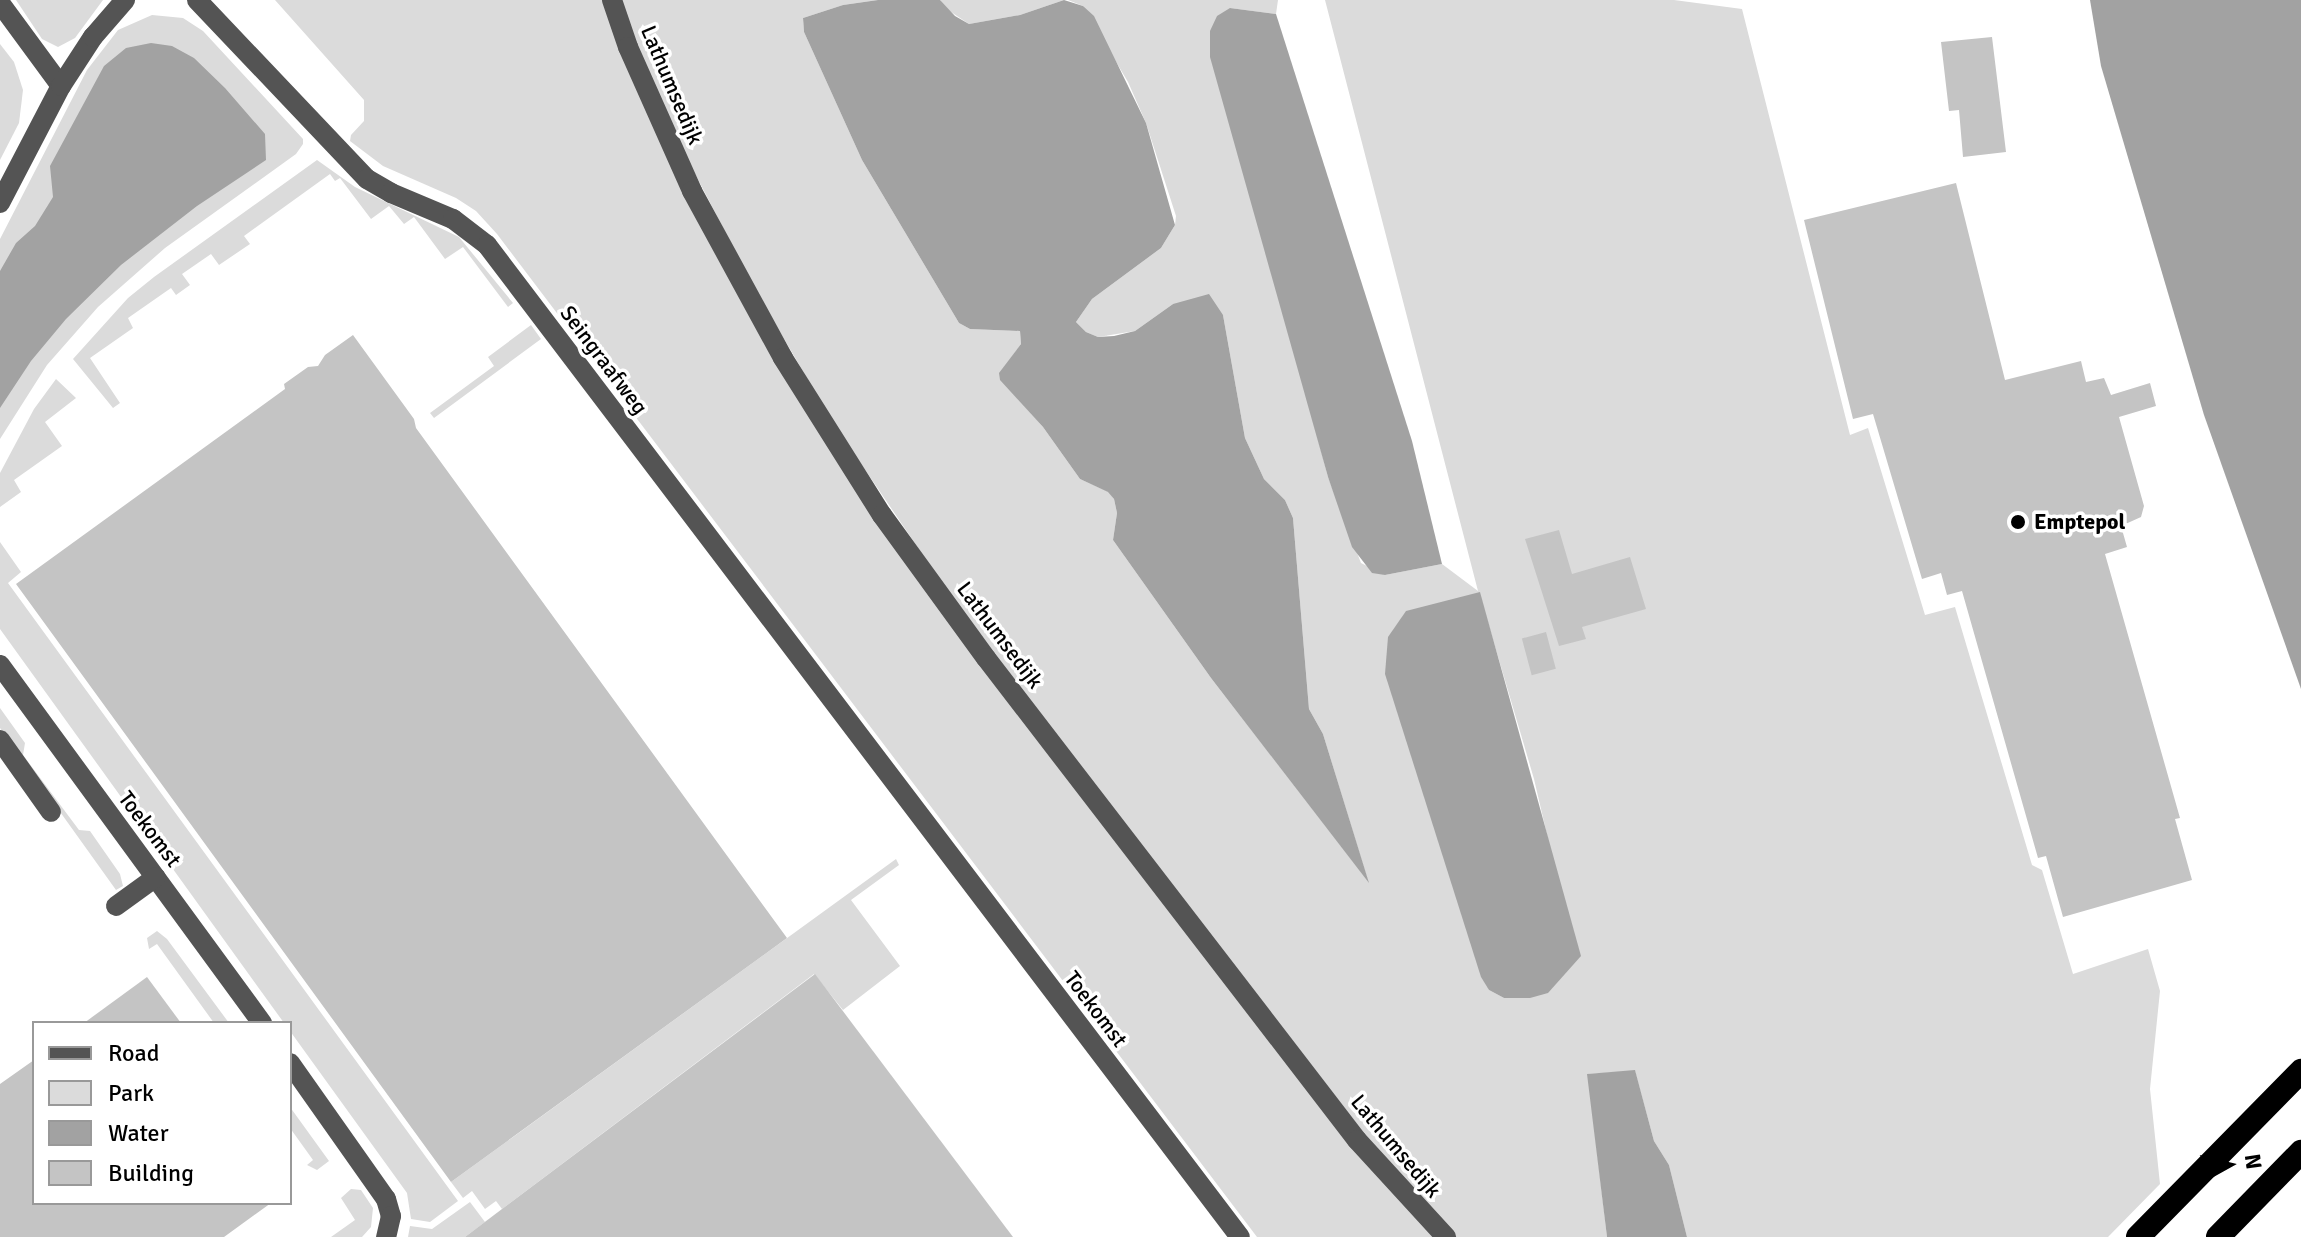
<!DOCTYPE html>
<html>
<head>
<meta charset="utf-8">
<style>
  body { margin:0 }
  #map { position:relative; width:2301px; height:1237px; overflow:hidden; background:#fff; font-family:Signika,sans-serif }
  div>[style] { position:absolute }
  .green>* { inset:0; background:#dbdbdb }
  .water>* { inset:0; background:#a2a2a2 }
  .building>* { inset:0; background:#c4c4c4; transform-origin:0 0 }
  .minor>* { height:20px; margin:-10px; padding:0 10px; transform-origin:10px; border-radius:10px; background:#545454 }
  .highway>* { height:24px; margin:-12px; padding:0 12px; transform-origin:12px; border-radius:12px; background:#000 }
  .dots>* { width:22px; height:22px; translate:-50% -50%; box-sizing:border-box; border:4px solid #fff; border-radius:50% }
  span { translate:-50% -50%; white-space:nowrap; text-align:center; line-height:1.15; -webkit-text-stroke:7px #fff; paint-order:stroke }
  .street-label { font-size:22px; color:#000 }
  .poi-label { font-size:22px; color:#000; font-weight:700 }
  .left { translate:0 -50%; text-align:left }
  .legend { position:absolute; left:32px; top:1021px; width:260px; height:184px; box-sizing:border-box; background:#fff; border:2px solid #999; margin:0; padding:10px 14px; list-style:none; font-size:24px; color:#000 }
  .legend li { display:flex; align-items:center; gap:16px; height:40px }
  .legend b { width:40px; border:2px solid #999 }
  .north { position:absolute; left:2189px; top:1125px; width:80px; height:80px; -webkit-text-stroke:6px #fff; paint-order:stroke; rotate:82deg; font-size:22px; font-weight:700; line-height:32px; text-align:center; color:#000 }
  .north::after { content:''; display:block; margin:auto; width:28px; height:36px; background:#000; clip-path:polygon(50% 0,100% 100%,50% 72%,0 100%) }
</style>
</head>
<body>
<div id="map">
  <div class="green">
    <i style="clip-path:polygon(16px 0,103px 0,75px 38px,58px 47px,42px 39px)"></i>
    <i style="clip-path:polygon(275px 0,603px 0,821px 433px,1435px 1237px,1257px 1237px,497px 234px,476px 211px,456px 198px,383px 166px,350px 141px,351px 135px,364px 121px,364px 100px)"></i>
    <i style="clip-path:polygon(evenodd,620px 0,878px 0,843px 5px,803px 18px,804px 32px,862px 160px,959px 323px,970px 329px,1020px 331px,1021px 344px,1000px 373px,1001px 380px,1043px 427px,1080px 479px,1109px 492px,1114px 499px,1117px 513px,1113px 540px,1211px 678px,1368px 881px,1323px 734px,1309px 709px,1293px 518px,1285px 500px,1264px 479px,1245px 438px,1223px 315px,1173px 304px,1135px 331px,1098px 337px,1086px 332px,1076px 322px,1092px 299px,1161px 248px,1175px 225px,1176px 216px,1146px 123px,1128px 82px,1083px 6px,1068px 0,1278px 0,1276px 14px,1230px 8px,1292px 341px,1328px 477px,1361px 563px,1385px 575px,1442px 564px,1478px 591px,1325px 0,1674px 0,1742px 9px,1850px 435px,1868px 428px,1925px 615px,1955px 607px,2032px 865px,2042px 870px,2073px 974px,2148px 949px,2160px 991px,2150px 1089px,2160px 1184px,2108px 1237px,1687px 1237px,1669px 1165px,1654px 1141px,1635px 1071px,1588px 1074px,1607px 1237px,1456px 1237px,1384px 1159px,965px 617px,832px 421px,755px 289px,691px 166px,648px 73px,620px 0,1479px 592px,1534px 779px,1552px 856px,1530px 998px,1504px 998px,1489px 990px,1471px 936px,1479px 592px)"></i>
    <i style="clip-path:polygon(940px 0,1064px 0,1020px 15px,969px 24px,945px 8px)"></i>
    <i style="clip-path:polygon(152px 15px,183px 18px,203px 31px,303px 139px,303px 144px,296px 154px,165px 248px,98px 307px,47px 365px,0 439px,0 239px,87px 70px,118px 30px)"></i>
    <i style="clip-path:polygon(0 44px,14px 62px,23px 90px,19px 123px,0 160px)"></i>
    <i style="clip-path:polygon(317px 160px,355px 187px,459px 237px,513px 303px,508px 307px,463px 247px,445px 259px,414px 217px,404px 224px,389px 206px,371px 219px,340px 178px,335px 181px,330px 174px,244px 236px,250px 244px,219px 265px,211px 254px,182px 274px,190px 285px,176px 295px,171px 288px,128px 318px,133px 328px,90px 358px,120px 403px,113px 408px,73px 359px,128px 298px,154px 277px)"></i>
    <i style="clip-path:polygon(531px 325px,541px 339px,434px 418px,430px 413px,494px 366px,488px 357px)"></i>
    <i style="clip-path:polygon(56px 379px,76px 398px,45px 422px,62px 446px,14px 480px,21px 492px,0 507px,0 473px,34px 409px)"></i>
    <i style="clip-path:polygon(0 542px,21px 572px,8px 583px,458px 1201px,430px 1222px,411px 1219px,407px 1193px,290px 1031px,290px 1023px,284px 1023px,0 629px)"></i>
    <i style="clip-path:polygon(0 708px,25px 743px,23px 755px,79px 830px,90px 831px,120px 874px,123px 886px,116px 890px,0 728px)"></i>
    <i style="clip-path:polygon(896px 859px,899px 865px,851px 900px,900px 966px,843px 1010px,814px 974px,502px 1209px,496px 1201px,485px 1209px,472px 1191px,463px 1198px,451px 1182px)"></i>
    <i style="clip-path:polygon(157px 931px,167px 939px,229px 1023px,214px 1023px,157px 944px,149px 949px,147px 938px)"></i>
    <i style="clip-path:polygon(290px 1107px,329px 1161px,317px 1170px,307px 1165px,313px 1160px,290px 1128px)"></i>
    <i style="clip-path:polygon(351px 1189px,361px 1190px,373px 1208px,371px 1227px,362px 1237px,331px 1237px,355px 1220px,341px 1198px)"></i>
    <i style="clip-path:polygon(470px 1202px,485px 1222px,465px 1237px,408px 1237px,410px 1226px,432px 1229px)"></i>
  </div>
  <div class="water">
    <i style="clip-path:polygon(878px 0,940px 0,955px 16px,969px 24px,1020px 15px,1064px 0,1083px 6px,1094px 16px,1146px 123px,1175px 225px,1161px 248px,1092px 299px,1076px 322px,1086px 332px,1098px 337px,1114px 336px,1135px 331px,1173px 304px,1209px 294px,1223px 315px,1245px 438px,1264px 479px,1285px 500px,1293px 518px,1309px 709px,1323px 734px,1369px 883px,1211px 678px,1113px 540px,1117px 513px,1114px 499px,1108px 492px,1080px 479px,1043px 427px,1000px 380px,999px 373px,1021px 344px,1020px 331px,970px 329px,959px 323px,862px 160px,804px 32px,803px 18px,843px 5px)"></i>
    <i style="clip-path:polygon(2090px 0,2301px 0,2301px 689px,2204px 415px,2101px 66px)"></i>
    <i style="clip-path:polygon(1230px 8px,1276px 14px,1412px 441px,1442px 564px,1385px 575px,1372px 573px,1352px 547px,1328px 477px,1210px 57px,1210px 31px,1217px 16px)"></i>
    <i style="clip-path:polygon(151px 43px,172px 46px,194px 58px,225px 88px,265px 134px,266px 160px,197px 206px,121px 265px,66px 319px,31px 361px,0 408px,0 271px,16px 243px,35px 226px,53px 197px,50px 166px,104px 66px,126px 48px)"></i>
    <i style="clip-path:polygon(1480px 592px,1581px 956px,1548px 993px,1530px 998px,1504px 998px,1489px 990px,1481px 977px,1385px 674px,1388px 637px,1406px 611px)"></i>
    <i style="clip-path:polygon(1635px 1070px,1654px 1141px,1669px 1165px,1687px 1237px,1607px 1237px,1587px 1074px)"></i>
  </div>
  <div class="building">
    <i style="clip-path:polygon(1992px 37px,2006px 152px,1963px 157px,1959px 110px,1949px 111px,1941px 42px)"></i>
    <i style="clip-path:polygon(1956px 183px,2005px 380px,2081px 361px,2086px 382px,2104px 378px,2111px 395px,2150px 383px,2156px 406px,2119px 417px,2144px 506px,2141px 517px,2121px 526px,2127px 547px,2105px 554px,2180px 818px,2175px 819px,2192px 880px,2063px 917px,2046px 856px,2038px 858px,1962px 591px,1947px 595px,1941px 573px,1922px 579px,1873px 414px,1853px 419px,1804px 220px)"></i>
    <i style="clip-path:polygon(353px 335px,414px 419px,416px 428px,787px 938px,451px 1182px,16px 584px,285px 389px,284px 384px,308px 367px,318px 366px,325px 355px)"></i>
    <i style="clip-path:polygon(1559px 530px,1572px 574px,1630px 557px,1646px 609px,1582px 627px,1586px 639px,1559px 646px,1525px 539px)"></i>
    <i style="left:1546px;top:632px;width:38px;height:25px;rotate:75deg"></i>
    <i style="clip-path:polygon(815px 974px,1013px 1237px,465px 1237px,502px 1209px)"></i>
    <i style="clip-path:polygon(147px 977px,181px 1023px,84px 1023px)"></i>
    <i style="clip-path:polygon(34px 1060px,34px 1203px,271px 1203px,224px 1237px,0 1237px,0 1084px)"></i>
  </div>
  <div class="minor">
    <i style="left:197px;top:0;width:247px;rotate:46.5deg"></i>
    <i style="left:367px;top:179px;width:28px;rotate:30deg"></i>
    <i style="left:391px;top:193px;width:67px;rotate:22.8deg"></i>
    <i style="left:453px;top:219px;width:43px;rotate:37.4deg"></i>
    <i style="left:487px;top:245px;width:1245px;rotate:52.8deg"></i>
    <i style="left:612px;top:0;width:50px;rotate:71.2deg"></i>
    <i style="left:628px;top:47px;width:158px;rotate:66deg"></i>
    <i style="left:692px;top:191px;width:190px;rotate:61.4deg"></i>
    <i style="left:783px;top:358px;width:186px;rotate:57.8deg"></i>
    <i style="left:882px;top:515px;width:177px;rotate:54deg"></i>
    <i style="left:986px;top:658px;width:608px;rotate:52.41deg"></i>
    <i style="left:1357px;top:1140px;width:132px;rotate:47.5deg"></i>
    <i style="left:0;top:3px;width:103px;rotate:53.7deg"></i>
    <i style="left:0;top:203px;width:132px;rotate:-62.5deg"></i>
    <i style="left:61px;top:86px;width:59px;rotate:-56.9deg"></i>
    <i style="left:93px;top:37px;width:49px;rotate:-49.1deg"></i>
    <i style="left:0;top:665px;width:444px;rotate:53.8deg"></i>
    <i style="left:0;top:740px;width:88px;rotate:54.7deg"></i>
    <i style="left:116px;top:906px;width:49px;rotate:-35.9deg"></i>
    <i style="left:290px;top:1063px;width:166px;rotate:54.8deg"></i>
    <i style="left:386px;top:1199px;width:18px;rotate:74deg"></i>
    <i style="left:391px;top:1216px;width:22px;rotate:103deg"></i>
  </div>
  <div class="highway">
    <i style="left:2138px;top:1237px;width:233px;rotate:-45.5deg"></i>
    <i style="left:2218px;top:1237px;width:119px;rotate:-45.7deg"></i>
  </div>
  <div class="dots">
    <i style="left:2018px;top:522px;background:#000"></i>
  </div>
  <div class="street-label">
    <span style="left:672px;top:85px;rotate:67deg">Lathumsedijk</span>
    <span style="left:604px;top:360px;rotate:53deg">Seingraafweg</span>
    <span style="left:1000px;top:635px;rotate:53deg">Lathumsedijk</span>
    <span style="left:150px;top:829px;rotate:53deg">Toekomst</span>
    <span style="left:1096px;top:1009px;rotate:53deg">Toekomst</span>
    <span style="left:1396px;top:1146px;rotate:50deg">Lathumsedijk</span>
  </div>
  <div class="poi-label">
    <span class="left" style="left:2034px;top:522px">Emptepol</span>
  </div>
  <ul class="legend">
  <li><b style="height:10px;background:#545454"></b>Road</li>
  <li><b style="height:22px;background:#dbdbdb"></b>Park</li>
  <li><b style="height:22px;background:#a2a2a2"></b>Water</li>
  <li><b style="height:22px;background:#c4c4c4"></b>Building</li>
  </ul>
  <div class="north">N</div>
</div>
</body>
</html>
